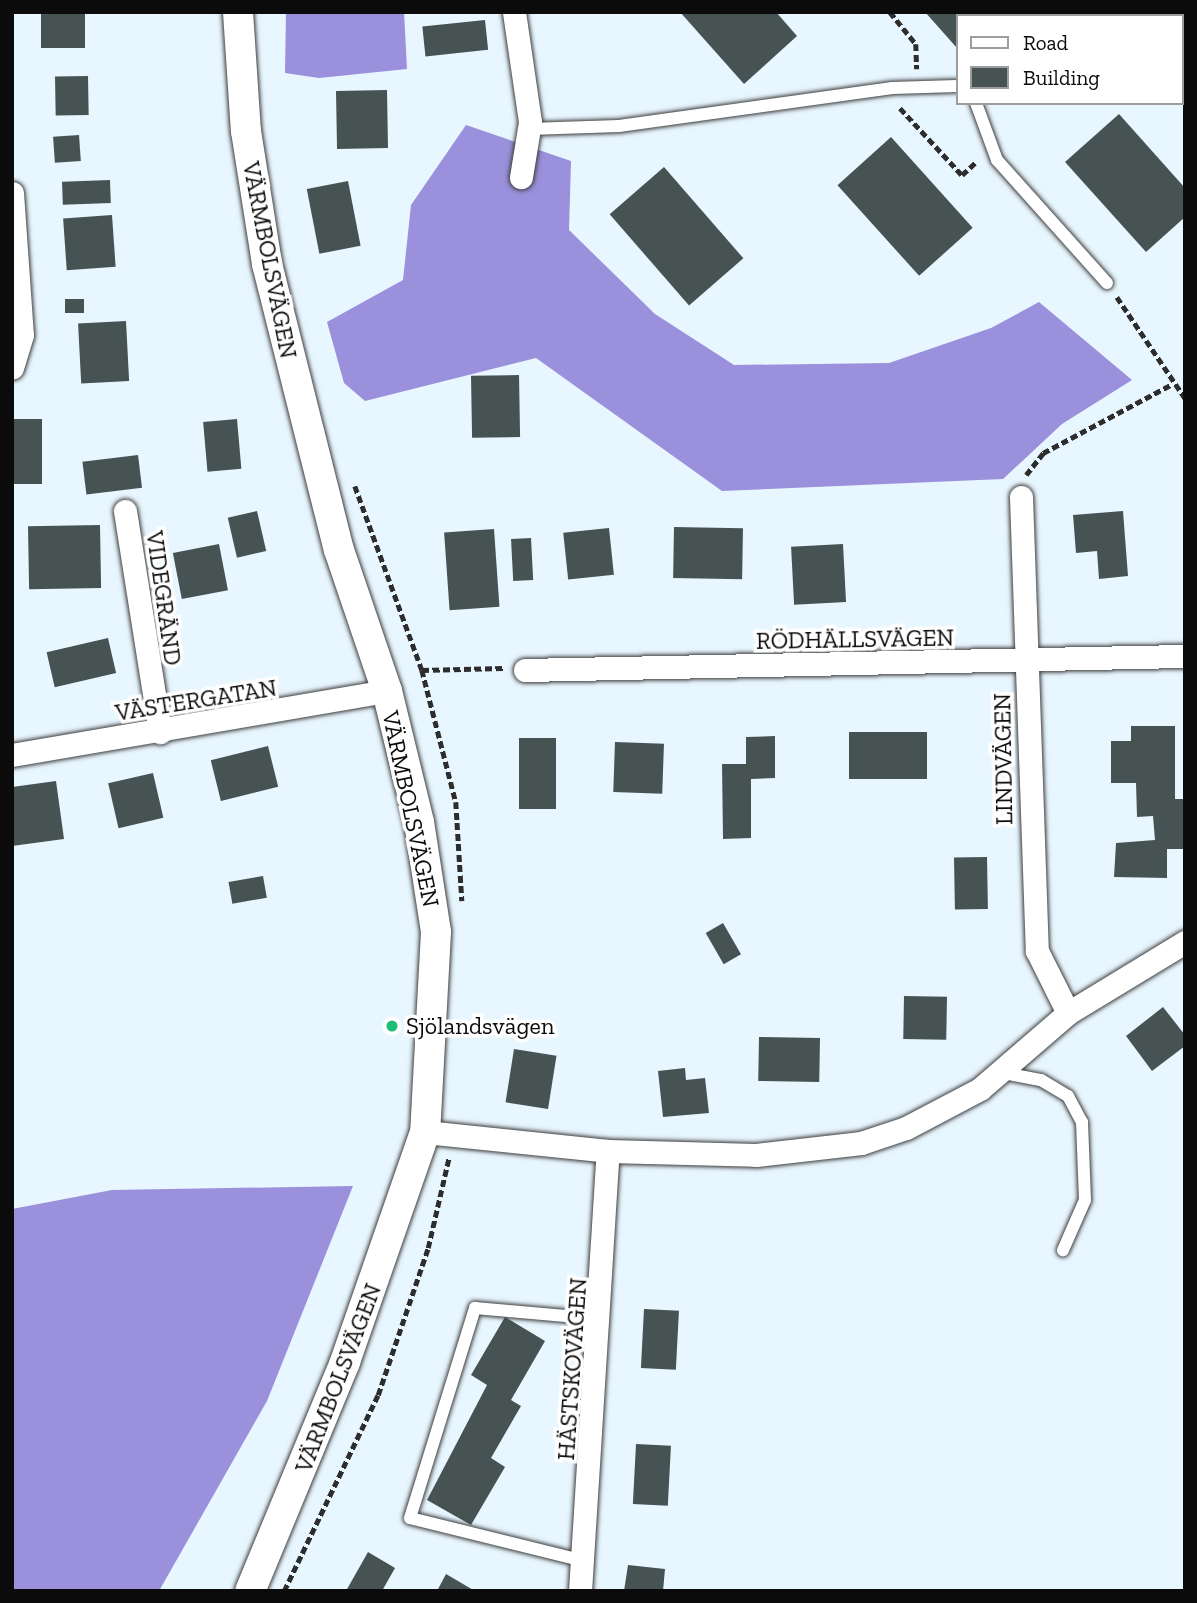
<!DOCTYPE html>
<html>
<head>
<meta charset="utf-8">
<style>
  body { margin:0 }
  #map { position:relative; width:1197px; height:1603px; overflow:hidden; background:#e8f6ff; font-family:"Zilla Slab",serif }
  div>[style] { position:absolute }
  .forest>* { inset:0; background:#9a90db }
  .building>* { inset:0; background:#475353; transform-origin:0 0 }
  .path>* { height:4.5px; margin-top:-2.25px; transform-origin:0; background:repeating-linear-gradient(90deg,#2d2d2d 0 7px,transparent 0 10.5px) }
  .roads { filter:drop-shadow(0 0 2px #3e3e3e) drop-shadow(0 0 2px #3e3e3e) }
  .service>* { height:12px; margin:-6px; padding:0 6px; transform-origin:6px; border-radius:6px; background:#fff }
  .minor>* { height:23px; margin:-11.5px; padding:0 11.5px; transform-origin:11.5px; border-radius:11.5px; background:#fff }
  .tertiary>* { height:30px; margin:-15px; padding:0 15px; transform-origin:15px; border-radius:15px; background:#fff }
  .dots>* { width:19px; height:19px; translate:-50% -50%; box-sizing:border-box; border:4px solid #fff; border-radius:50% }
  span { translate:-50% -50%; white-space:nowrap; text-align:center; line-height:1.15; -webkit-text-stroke:7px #fff; paint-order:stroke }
  .street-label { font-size:24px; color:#0b0b0b }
  .poi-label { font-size:24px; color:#0b0b0b }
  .left { translate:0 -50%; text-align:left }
  .frame { position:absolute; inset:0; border:14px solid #0b0b0b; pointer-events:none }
  .legend { position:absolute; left:956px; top:14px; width:228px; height:91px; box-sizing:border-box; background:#fff; border:2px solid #9d9d9d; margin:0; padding:9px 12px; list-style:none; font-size:21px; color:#0b0b0b }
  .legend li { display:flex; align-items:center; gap:14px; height:35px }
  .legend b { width:35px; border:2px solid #9d9d9d }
</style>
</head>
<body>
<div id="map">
  <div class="forest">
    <i style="clip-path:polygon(286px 12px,404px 12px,407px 69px,319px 78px,285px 73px)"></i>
    <i style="clip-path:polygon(466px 125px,571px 161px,569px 230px,655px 314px,734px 365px,889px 363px,991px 328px,1039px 302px,1132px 380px,1062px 424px,1003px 479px,722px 491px,536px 358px,365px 401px,344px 383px,327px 322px,403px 280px,411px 205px)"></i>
    <i style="clip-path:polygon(353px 1186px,267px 1401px,159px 1591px,12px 1591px,12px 1209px,112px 1190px)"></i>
  </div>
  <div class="building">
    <i style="left:41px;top:12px;width:44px;height:36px"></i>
    <i style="clip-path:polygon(680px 12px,776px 12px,797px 36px,744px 84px)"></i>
    <i style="clip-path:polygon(925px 12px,995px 12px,957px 16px,957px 48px)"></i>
    <i style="left:485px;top:20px;width:30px;height:63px;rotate:84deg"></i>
    <i style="left:88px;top:76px;width:39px;height:33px;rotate:89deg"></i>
    <i style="left:387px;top:90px;width:58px;height:51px;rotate:89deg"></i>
    <i style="clip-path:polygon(1119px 114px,1185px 188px,1185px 217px,1146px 252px,1065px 162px)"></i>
    <i style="left:79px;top:135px;width:26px;height:26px;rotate:86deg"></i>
    <i style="left:891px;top:137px;width:122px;height:72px;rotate:48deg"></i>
    <i style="left:664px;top:167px;width:121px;height:72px;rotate:49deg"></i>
    <i style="left:110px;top:180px;width:23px;height:48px;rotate:88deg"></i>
    <i style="left:348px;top:181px;width:66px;height:42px;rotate:79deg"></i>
    <i style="left:112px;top:215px;width:52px;height:49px;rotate:86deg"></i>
    <i style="left:65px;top:299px;width:19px;height:14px"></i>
    <i style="left:126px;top:321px;width:60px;height:48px;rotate:87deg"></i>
    <i style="left:519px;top:375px;width:62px;height:48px;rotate:89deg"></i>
    <i style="left:12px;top:419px;width:30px;height:65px"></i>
    <i style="left:237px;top:419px;width:50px;height:34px;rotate:85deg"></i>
    <i style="left:138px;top:455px;width:33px;height:56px;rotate:83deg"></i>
    <i style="left:257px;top:511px;width:41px;height:30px;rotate:77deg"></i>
    <i style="clip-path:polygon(1123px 511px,1128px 576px,1099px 579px,1097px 551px,1076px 553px,1073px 515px)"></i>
    <i style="left:100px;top:525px;width:63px;height:72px;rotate:89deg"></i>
    <i style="left:674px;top:527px;width:69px;height:51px;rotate:1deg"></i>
    <i style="left:609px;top:528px;width:47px;height:46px;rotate:84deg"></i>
    <i style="left:494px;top:529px;width:78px;height:50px;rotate:86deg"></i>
    <i style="left:531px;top:538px;width:42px;height:20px;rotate:87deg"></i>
    <i style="left:219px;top:544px;width:47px;height:47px;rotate:79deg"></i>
    <i style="left:843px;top:544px;width:58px;height:52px;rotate:87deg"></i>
    <i style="left:108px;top:638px;width:36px;height:63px;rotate:77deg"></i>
    <i style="clip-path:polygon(1131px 726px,1175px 726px,1175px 799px,1185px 799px,1185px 849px,1167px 849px,1167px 878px,1114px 877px,1116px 843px,1155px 840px,1153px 816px,1137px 817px,1136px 783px,1111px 783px,1111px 741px,1131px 741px)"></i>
    <i style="left:927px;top:732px;width:47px;height:78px;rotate:90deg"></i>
    <i style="clip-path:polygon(775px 736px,775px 778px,751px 779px,751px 838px,723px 839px,722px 764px,746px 764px,746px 737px)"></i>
    <i style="left:519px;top:738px;width:37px;height:71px"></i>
    <i style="left:615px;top:742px;width:49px;height:50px;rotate:2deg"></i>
    <i style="left:268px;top:746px;width:42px;height:59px;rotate:76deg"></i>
    <i style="left:153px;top:773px;width:46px;height:46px;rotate:77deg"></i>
    <i style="clip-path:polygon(56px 781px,64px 839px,12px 846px,12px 787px)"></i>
    <i style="left:987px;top:857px;width:52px;height:33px;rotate:89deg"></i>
    <i style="left:263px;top:876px;width:22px;height:35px;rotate:80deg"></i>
    <i style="left:723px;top:923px;width:36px;height:20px;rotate:60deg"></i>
    <i style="left:904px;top:996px;width:43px;height:43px;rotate:1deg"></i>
    <i style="clip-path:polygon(1163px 1007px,1185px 1035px,1185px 1046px,1152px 1071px,1126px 1036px)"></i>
    <i style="left:759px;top:1037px;width:61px;height:44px;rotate:1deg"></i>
    <i style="left:514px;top:1049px;width:43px;height:54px;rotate:9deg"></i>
    <i style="clip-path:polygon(685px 1068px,686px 1080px,705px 1078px,709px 1113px,663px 1117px,658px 1071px)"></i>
    <i style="left:644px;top:1309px;width:35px;height:59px;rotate:3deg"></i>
    <i style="clip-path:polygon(505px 1317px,545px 1341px,511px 1400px,521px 1406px,491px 1458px,505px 1467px,471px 1525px,427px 1500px,487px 1385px,471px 1375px)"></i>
    <i style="left:636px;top:1444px;width:35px;height:60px;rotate:3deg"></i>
    <i style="clip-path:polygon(368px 1552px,395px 1568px,382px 1591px,346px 1591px)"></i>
    <i style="clip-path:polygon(628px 1565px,665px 1569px,663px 1591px,624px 1591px)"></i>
    <i style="clip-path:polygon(446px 1574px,475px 1591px,437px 1591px)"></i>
  </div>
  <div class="path">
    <i style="left:890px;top:12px;width:41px;rotate:50.9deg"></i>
    <i style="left:916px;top:44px;width:25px;rotate:88deg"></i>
    <i style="left:900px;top:108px;width:91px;rotate:47.2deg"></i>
    <i style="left:962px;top:175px;width:19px;rotate:-43deg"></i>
    <i style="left:1117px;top:297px;width:122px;rotate:56deg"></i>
    <i style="left:1026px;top:475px;width:28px;rotate:-52deg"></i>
    <i style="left:1043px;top:453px;width:146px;rotate:-28.1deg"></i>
    <i style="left:355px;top:486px;width:196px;rotate:70deg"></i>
    <i style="left:422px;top:670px;width:136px;rotate:75.6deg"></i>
    <i style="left:456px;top:802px;width:99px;rotate:86.5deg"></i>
    <i style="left:422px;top:670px;width:81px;rotate:-1.4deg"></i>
    <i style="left:284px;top:1591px;width:217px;rotate:-64.4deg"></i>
    <i style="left:378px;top:1395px;width:155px;rotate:-71.2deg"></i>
    <i style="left:428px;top:1248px;width:93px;rotate:-77deg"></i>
  </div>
  <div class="roads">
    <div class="service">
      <i style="left:1049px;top:16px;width:4px;rotate:-76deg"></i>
      <i style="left:976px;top:103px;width:61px;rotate:69.8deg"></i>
      <i style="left:997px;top:160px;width:165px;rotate:48.2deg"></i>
      <i style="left:529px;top:129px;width:90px;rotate:-1.9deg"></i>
      <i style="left:619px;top:126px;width:276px;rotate:-7.9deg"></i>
      <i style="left:892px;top:88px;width:65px;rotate:-1.8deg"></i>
      <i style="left:1004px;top:1073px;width:38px;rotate:11deg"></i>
      <i style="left:1041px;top:1080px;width:31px;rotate:31deg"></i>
      <i style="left:1068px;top:1096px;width:30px;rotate:62deg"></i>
      <i style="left:1082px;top:1122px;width:78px;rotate:87.8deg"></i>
      <i style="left:1085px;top:1200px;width:55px;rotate:113.7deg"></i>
      <i style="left:584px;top:1561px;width:179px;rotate:-166.1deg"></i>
      <i style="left:410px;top:1518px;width:220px;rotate:-72.8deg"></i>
      <i style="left:475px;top:1308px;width:125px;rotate:5deg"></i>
    </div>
    <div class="minor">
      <i style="left:514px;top:12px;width:111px;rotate:81.7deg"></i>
      <i style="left:530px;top:122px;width:56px;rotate:99.3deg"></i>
      <i style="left:12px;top:193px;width:142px;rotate:86deg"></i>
      <i style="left:22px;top:335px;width:34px;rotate:107deg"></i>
      <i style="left:1021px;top:497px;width:454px;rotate:88deg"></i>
      <i style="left:1037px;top:951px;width:69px;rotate:63.4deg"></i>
      <i style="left:125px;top:511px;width:224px;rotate:81deg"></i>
      <i style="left:525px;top:670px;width:660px;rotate:-1.22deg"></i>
      <i style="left:12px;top:755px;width:380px;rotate:-9.7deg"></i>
      <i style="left:425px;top:1132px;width:184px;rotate:5.9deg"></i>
      <i style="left:608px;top:1151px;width:148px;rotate:1.5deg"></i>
      <i style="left:756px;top:1155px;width:106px;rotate:-6.5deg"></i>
      <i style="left:861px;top:1143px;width:47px;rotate:-18.4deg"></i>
      <i style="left:906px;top:1128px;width:84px;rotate:-27.8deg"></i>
      <i style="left:980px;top:1089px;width:116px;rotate:-40.8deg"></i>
      <i style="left:1068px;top:1013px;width:137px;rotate:-31.3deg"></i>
      <i style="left:580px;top:1591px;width:441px;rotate:-86.4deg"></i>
    </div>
    <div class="tertiary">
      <i style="left:238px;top:12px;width:119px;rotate:86.2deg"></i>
      <i style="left:246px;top:131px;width:135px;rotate:81deg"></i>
      <i style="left:267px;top:264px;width:295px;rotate:75.9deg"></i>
      <i style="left:339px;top:550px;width:149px;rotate:71.2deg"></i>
      <i style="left:387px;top:691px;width:135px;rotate:76.3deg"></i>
      <i style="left:419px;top:822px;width:111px;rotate:81.2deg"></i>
      <i style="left:436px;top:932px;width:200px;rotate:93.1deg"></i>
      <i style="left:425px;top:1132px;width:244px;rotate:109.2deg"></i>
      <i style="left:345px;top:1362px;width:248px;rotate:112.5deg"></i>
    </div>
  </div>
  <div class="dots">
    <i style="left:392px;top:1026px;background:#1ebf75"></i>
  </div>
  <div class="street-label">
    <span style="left:270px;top:260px;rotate:79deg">VÄRMBOLSVÄGEN</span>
    <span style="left:164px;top:598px;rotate:82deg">VIDEGRÄND</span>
    <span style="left:855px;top:639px;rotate:-1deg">RÖDHÄLLSVÄGEN</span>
    <span style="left:196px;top:700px;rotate:-9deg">VÄSTERGATAN</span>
    <span style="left:1003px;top:759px;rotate:-91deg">LINDVÄGEN</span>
    <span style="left:411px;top:809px;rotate:78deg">VÄRMBOLSVÄGEN</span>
    <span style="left:572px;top:1369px;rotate:-86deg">HÄSTSKOVÄGEN</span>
    <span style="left:338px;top:1378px;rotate:-69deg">VÄRMBOLSVÄGEN</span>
  </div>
  <div class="poi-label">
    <span class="left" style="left:406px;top:1026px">Sjölandsvägen</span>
  </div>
  <div class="frame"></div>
  <ul class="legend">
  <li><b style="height:9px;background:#fff"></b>Road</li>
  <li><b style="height:19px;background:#475353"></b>Building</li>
  </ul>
</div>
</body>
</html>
